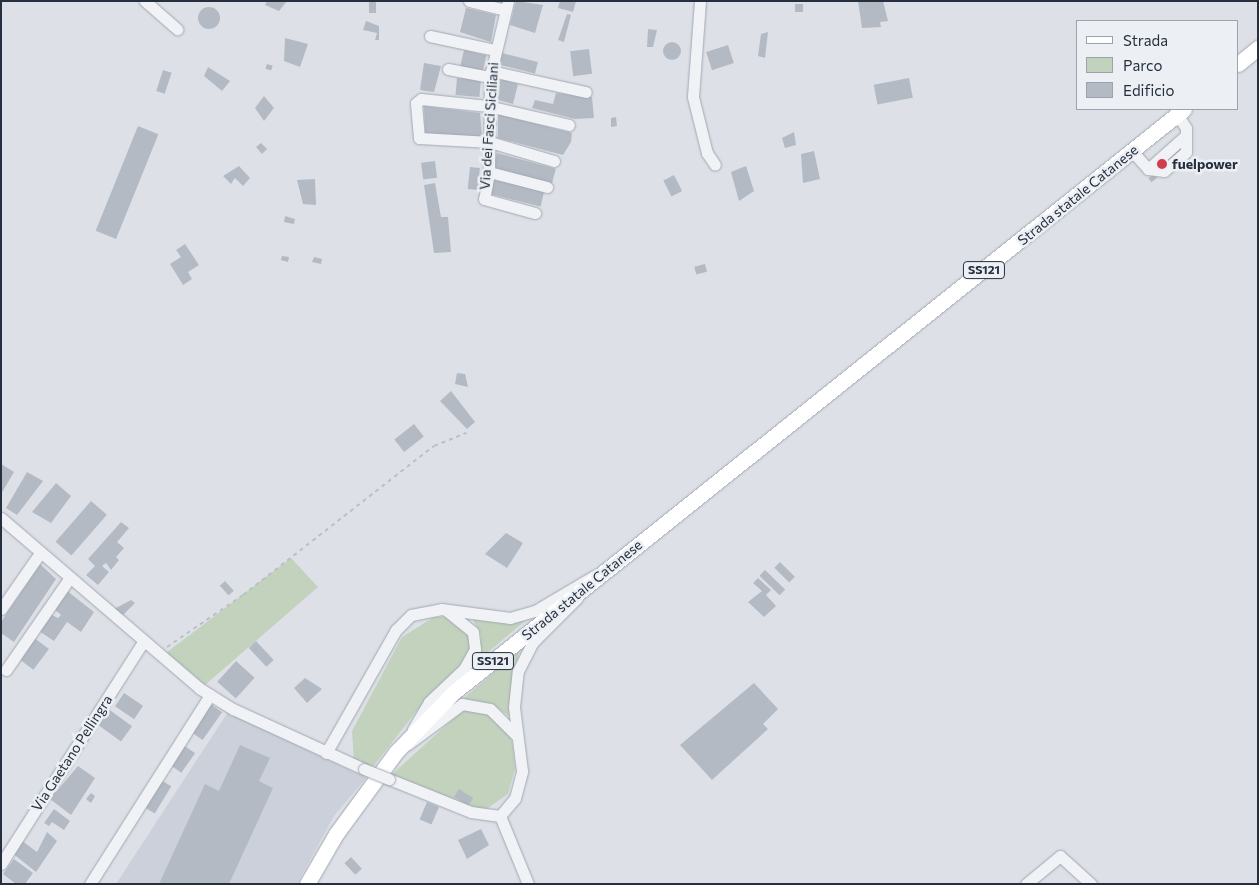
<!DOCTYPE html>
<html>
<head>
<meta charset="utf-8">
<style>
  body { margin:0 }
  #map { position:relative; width:1259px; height:885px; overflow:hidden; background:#dde1e7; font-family:Commissioner,sans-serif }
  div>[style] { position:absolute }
  .built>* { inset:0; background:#cbd0da }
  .green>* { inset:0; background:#c2d2bd }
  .building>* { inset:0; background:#b4bac4; transform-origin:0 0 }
  .round { border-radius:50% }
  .path>* { height:2px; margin-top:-1px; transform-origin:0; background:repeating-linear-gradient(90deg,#bbbfc6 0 4px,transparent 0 8px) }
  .roads { filter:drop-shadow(0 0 1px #a2a8b1) drop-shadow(0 0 1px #a2a8b1) }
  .minor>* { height:11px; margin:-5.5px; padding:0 5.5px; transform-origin:5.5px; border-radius:5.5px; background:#f0f2f6 }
  .major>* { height:15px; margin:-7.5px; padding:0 7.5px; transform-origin:7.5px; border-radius:7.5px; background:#fff }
  .bridges { filter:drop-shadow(0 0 1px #a2a8b1) drop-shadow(0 0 1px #a2a8b1) }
  .minor-bridge>* { height:11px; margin:-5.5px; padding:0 5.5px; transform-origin:5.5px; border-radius:5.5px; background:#f0f2f6 }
  .dots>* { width:14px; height:14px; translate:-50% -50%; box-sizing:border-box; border:2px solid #ecf0f5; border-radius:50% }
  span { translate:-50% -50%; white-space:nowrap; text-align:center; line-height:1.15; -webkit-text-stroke:5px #ecf0f5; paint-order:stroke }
  .shield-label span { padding:1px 4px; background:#ecf0f5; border:1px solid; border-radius:4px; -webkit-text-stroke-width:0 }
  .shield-label { font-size:12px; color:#262f3e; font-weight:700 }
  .street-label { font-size:14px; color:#262f3e }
  .poi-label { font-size:14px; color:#262f3e; font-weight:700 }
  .left { translate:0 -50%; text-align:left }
  .frame { position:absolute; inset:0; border:2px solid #262f3e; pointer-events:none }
  .legend { position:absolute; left:1076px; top:20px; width:162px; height:90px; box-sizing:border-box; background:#ecf0f5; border:1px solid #9da3ac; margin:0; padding:6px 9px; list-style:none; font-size:15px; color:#262f3e }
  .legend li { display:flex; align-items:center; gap:10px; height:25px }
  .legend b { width:25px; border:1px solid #9da3ac }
</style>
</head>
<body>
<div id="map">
  <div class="built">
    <i style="clip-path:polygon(228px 712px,366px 778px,334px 816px,297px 884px,116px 884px)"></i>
  </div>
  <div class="green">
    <i style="clip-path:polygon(291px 558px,318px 587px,205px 685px,166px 653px)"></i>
    <i style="clip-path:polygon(434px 617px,446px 617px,472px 638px,468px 658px,429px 695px,372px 768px,354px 762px,352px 731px,402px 637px)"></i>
    <i style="clip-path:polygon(472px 618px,517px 622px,525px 621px,481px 658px,481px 635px)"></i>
    <i style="clip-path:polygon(519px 651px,510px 717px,492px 704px,463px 699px)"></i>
    <i style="clip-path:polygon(463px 710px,490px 713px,510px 734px,513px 747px,515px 769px,508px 794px,482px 812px,390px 776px)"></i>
  </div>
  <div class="building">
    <i style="clip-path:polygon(267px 1px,287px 1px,279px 11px,265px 5px)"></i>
    <i style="left:369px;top:1px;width:7px;height:12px"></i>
    <i style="clip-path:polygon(516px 1px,543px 5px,535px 33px,510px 25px)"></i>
    <i style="clip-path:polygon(560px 1px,576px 1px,573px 12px,558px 8px)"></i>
    <i style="clip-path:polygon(858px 1px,883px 1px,888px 21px,880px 22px,881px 27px,862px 28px)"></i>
    <i style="left:803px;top:4px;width:8px;height:8px;rotate:90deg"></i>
    <i class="round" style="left:198px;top:7px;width:22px;height:22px"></i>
    <i style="clip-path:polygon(466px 8px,496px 15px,491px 42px,460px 32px)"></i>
    <i style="clip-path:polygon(567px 14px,571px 15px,564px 42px,558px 40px)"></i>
    <i style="clip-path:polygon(366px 21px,379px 26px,379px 40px,375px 40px,377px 33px,363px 30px)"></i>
    <i style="clip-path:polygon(648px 29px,657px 30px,653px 47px,647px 47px)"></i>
    <i style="clip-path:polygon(768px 32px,765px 58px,758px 56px,761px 34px)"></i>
    <i style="clip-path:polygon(285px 38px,308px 44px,300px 67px,284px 61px)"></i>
    <i class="round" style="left:663px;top:42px;width:18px;height:18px"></i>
    <i style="left:728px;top:45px;width:19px;height:23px;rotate:72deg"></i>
    <i style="left:589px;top:49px;width:25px;height:19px;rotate:83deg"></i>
    <i style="left:464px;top:50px;width:23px;height:17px;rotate:13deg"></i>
    <i style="left:502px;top:53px;width:37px;height:12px;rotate:14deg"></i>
    <i style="clip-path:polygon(424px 63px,441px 66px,434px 92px,420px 90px)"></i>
    <i style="left:267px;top:64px;width:6px;height:5px;rotate:18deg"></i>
    <i style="clip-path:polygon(208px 67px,230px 81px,222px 91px,204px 76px)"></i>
    <i style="left:163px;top:70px;width:9px;height:22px;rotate:18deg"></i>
    <i style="left:457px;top:78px;width:24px;height:17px;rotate:5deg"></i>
    <i style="clip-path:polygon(496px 78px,518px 84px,513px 104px,495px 99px)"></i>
    <i style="left:909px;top:78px;width:20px;height:36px;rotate:79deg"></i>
    <i style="clip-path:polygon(556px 93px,592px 97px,594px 118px,575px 119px,532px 108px,535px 100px,553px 104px)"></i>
    <i style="clip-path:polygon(264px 96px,274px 108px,264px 121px,255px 108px)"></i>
    <i style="clip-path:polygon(424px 106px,480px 113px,482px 137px,425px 133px)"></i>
    <i style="clip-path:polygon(498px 114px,572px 133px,571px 142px,563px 155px,498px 138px)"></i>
    <i style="clip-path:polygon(616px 117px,617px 126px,611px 127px,611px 118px)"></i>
    <i style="left:138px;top:126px;width:22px;height:113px;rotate:22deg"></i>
    <i style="clip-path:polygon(794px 132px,796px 145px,785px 148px,782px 138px)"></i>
    <i style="clip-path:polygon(261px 143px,267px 149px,262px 154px,256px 147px)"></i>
    <i style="clip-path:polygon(814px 151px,820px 179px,803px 183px,801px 154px)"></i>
    <i style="left:497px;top:153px;width:61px;height:16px;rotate:15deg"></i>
    <i style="left:435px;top:161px;width:17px;height:14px;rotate:83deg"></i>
    <i style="clip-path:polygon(239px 166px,250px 178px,243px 186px,235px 178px,231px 184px,223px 176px)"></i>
    <i style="clip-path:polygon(746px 166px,754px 191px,739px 201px,731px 172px)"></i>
    <i style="left:470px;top:167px;width:10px;height:22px;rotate:6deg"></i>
    <i style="left:1154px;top:174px;width:5px;height:7px;rotate:53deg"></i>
    <i style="left:674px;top:175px;width:18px;height:12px;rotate:63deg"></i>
    <i style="left:492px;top:178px;width:54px;height:16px;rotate:14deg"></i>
    <i style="clip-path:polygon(315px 179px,316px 205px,303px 204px,297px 180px)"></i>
    <i style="clip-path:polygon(435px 183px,441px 217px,448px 217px,451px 252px,434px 253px,424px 185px)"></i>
    <i style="clip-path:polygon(285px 216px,295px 219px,294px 224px,284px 222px)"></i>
    <i style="clip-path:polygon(185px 244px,199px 265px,188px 272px,192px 279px,183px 285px,170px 264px,181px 257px,176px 250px)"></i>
    <i style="clip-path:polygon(282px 256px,289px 257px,288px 262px,281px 260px)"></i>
    <i style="clip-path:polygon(314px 257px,322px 259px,321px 264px,312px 262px)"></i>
    <i style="left:705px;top:264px;width:8px;height:11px;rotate:76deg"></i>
    <i style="clip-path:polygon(457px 373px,465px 374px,468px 387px,455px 384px)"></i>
    <i style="clip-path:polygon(451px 391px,475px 422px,467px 429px,440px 401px)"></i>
    <i style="left:414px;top:424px;width:16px;height:25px;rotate:52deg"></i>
    <i style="clip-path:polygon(1px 464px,14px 472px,1px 494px)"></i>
    <i style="clip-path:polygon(27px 472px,43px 481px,17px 515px,6px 508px)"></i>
    <i style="clip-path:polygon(56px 483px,71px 496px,51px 523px,32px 512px)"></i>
    <i style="left:91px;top:501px;width:21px;height:54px;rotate:41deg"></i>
    <i style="clip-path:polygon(121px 522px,129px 528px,117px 542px,124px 548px,116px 557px,119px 560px,111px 570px,106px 563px,102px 566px,109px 572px,98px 585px,86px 575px,95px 566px,88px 559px)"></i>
    <i style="clip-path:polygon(506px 533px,523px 543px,507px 568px,485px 554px)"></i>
    <i style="left:780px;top:562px;width:21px;height:8px;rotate:45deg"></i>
    <i style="clip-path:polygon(40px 564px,56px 579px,14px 642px,1px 633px,1px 622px)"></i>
    <i style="left:765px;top:570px;width:28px;height:8px;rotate:44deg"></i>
    <i style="clip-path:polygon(758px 578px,771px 590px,766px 595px,776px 606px,764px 617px,748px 602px,762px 591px,753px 583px)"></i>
    <i style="left:225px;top:581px;width:13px;height:7px;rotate:48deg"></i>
    <i style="clip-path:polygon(66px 590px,94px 612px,81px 632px,67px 622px,54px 641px,39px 631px,50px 614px,58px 618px,61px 615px,53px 608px)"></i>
    <i style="clip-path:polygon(131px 600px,135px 603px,123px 615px,114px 609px)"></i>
    <i style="left:33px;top:637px;width:20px;height:26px;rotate:37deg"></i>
    <i style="left:256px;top:641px;width:26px;height:10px;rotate:47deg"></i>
    <i style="left:236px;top:661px;width:25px;height:28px;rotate:42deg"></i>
    <i style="clip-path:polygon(305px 678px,322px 689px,307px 703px,294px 688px)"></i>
    <i style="clip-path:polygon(754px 683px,778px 709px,763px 724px,768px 729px,712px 780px,680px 745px)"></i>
    <i style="left:124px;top:693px;width:23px;height:16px;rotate:34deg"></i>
    <i style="left:209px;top:703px;width:16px;height:34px;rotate:35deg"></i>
    <i style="left:107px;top:708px;width:31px;height:19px;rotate:36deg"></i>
    <i style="left:182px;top:744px;width:16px;height:24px;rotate:35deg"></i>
    <i style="clip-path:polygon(240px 745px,270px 758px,259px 781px,273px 788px,229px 884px,159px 884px,205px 784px,219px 791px)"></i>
    <i style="clip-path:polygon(78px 766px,95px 778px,71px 815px,50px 799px)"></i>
    <i style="left:161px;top:780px;width:12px;height:32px;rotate:31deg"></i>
    <i style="left:459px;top:789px;width:17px;height:9px;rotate:33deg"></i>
    <i style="clip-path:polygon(91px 793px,95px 796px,91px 803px,86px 799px)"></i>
    <i style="left:427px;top:802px;width:13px;height:19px;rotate:23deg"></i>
    <i style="clip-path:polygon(54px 809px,70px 821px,64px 830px,52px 822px,49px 826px,44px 823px)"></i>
    <i style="clip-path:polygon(481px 829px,489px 845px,467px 859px,458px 840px)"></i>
    <i style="clip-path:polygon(47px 832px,57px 841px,36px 872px,11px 852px,21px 840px,37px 852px)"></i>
    <i style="left:351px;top:857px;width:16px;height:9px;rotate:47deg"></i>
    <i style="clip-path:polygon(14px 859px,33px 873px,25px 884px,16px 884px,3px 874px)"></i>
  </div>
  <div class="path">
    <i style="left:167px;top:647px;width:92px;rotate:-34.4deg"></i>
    <i style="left:243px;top:595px;width:242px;rotate:-38deg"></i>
    <i style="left:434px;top:446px;width:35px;rotate:-22deg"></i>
  </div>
  <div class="roads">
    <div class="minor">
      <i style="left:145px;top:1px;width:43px;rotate:41.2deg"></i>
      <i style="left:469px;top:1px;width:37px;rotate:14deg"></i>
      <i style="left:508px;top:1px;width:78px;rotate:103.3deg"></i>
      <i style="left:490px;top:77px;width:95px;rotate:90.6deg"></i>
      <i style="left:489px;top:172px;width:27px;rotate:100deg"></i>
      <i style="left:484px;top:199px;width:53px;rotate:15.4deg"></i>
      <i style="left:700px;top:1px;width:96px;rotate:94.2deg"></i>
      <i style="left:693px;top:97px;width:58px;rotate:76deg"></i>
      <i style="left:707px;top:153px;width:14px;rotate:56deg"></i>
      <i style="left:430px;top:36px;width:66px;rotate:12.2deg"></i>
      <i style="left:448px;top:69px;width:43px;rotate:10.8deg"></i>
      <i style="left:491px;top:71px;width:97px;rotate:12.5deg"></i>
      <i style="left:1132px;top:151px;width:24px;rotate:48deg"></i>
      <i style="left:1148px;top:169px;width:16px;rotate:7deg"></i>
      <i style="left:1164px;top:171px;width:29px;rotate:-41deg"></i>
      <i style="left:1186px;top:152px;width:24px;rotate:-90deg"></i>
      <i style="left:1186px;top:128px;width:17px;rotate:-123deg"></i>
      <i style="left:554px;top:161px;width:67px;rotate:-163.5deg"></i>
      <i style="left:490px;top:142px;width:71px;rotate:-176.8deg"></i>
      <i style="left:419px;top:138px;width:35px;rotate:-95deg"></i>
      <i style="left:416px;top:103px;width:6px;rotate:-39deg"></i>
      <i style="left:421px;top:99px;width:67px;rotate:6deg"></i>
      <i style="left:488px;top:106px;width:83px;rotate:13.2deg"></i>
      <i style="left:1148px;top:169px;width:50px;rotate:-41.7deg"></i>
      <i style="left:489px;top:172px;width:60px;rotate:14.5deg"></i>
      <i style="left:1px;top:518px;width:261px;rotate:40.6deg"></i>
      <i style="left:199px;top:688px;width:40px;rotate:32deg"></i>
      <i style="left:233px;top:709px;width:144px;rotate:24.6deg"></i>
      <i style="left:1px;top:609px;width:68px;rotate:-55.1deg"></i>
      <i style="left:6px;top:670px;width:111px;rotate:-55.3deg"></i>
      <i style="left:413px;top:729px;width:31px;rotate:-59deg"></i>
      <i style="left:429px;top:702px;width:48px;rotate:-43.3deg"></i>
      <i style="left:464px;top:669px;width:23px;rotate:-61deg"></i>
      <i style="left:475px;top:649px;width:17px;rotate:-97deg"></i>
      <i style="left:473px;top:632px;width:33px;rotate:-141deg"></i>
      <i style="left:408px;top:744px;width:67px;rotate:-36.5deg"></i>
      <i style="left:462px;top:704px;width:28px;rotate:10deg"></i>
      <i style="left:490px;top:709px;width:37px;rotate:45deg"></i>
      <i style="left:326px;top:753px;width:142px;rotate:-60.4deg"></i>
      <i style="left:396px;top:630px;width:21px;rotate:-45deg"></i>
      <i style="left:411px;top:615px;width:31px;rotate:-11deg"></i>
      <i style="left:441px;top:609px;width:70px;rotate:7.4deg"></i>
      <i style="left:510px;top:618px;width:26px;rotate:-16deg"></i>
      <i style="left:535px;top:611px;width:69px;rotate:-30.7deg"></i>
      <i style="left:389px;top:779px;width:88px;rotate:21.9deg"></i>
      <i style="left:471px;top:812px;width:29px;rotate:8deg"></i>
      <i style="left:500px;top:816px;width:23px;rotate:-50deg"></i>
      <i style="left:515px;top:798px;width:28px;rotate:-75deg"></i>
      <i style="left:522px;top:771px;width:64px;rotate:-97.1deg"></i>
      <i style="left:514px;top:707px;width:36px;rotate:-84deg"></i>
      <i style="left:518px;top:671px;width:31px;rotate:-63deg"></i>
      <i style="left:532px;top:643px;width:64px;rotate:-45deg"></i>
      <i style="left:500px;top:816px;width:74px;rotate:67.6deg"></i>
      <i style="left:1px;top:864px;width:264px;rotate:-57.4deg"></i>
      <i style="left:90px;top:884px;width:224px;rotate:-57.6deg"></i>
      <i style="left:1026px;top:884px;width:44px;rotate:-39.5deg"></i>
      <i style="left:1060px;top:856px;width:42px;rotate:42.1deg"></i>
    </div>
    <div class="major">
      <i style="left:1238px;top:64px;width:26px;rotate:-39deg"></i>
      <i style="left:307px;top:884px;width:58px;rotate:-59.9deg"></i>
      <i style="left:336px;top:834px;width:102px;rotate:-53.8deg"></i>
      <i style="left:396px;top:752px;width:83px;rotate:-46deg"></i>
      <i style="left:454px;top:692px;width:934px;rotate:-38.61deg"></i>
    </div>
  </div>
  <div class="bridges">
    <div class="minor-bridge">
      <i style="left:364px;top:769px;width:27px;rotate:22deg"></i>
    </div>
  </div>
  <div class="dots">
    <i style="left:1162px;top:164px;background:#d33b51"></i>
  </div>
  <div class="shield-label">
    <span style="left:984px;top:270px">SS121</span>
    <span style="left:493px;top:661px">SS121</span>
  </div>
  <div class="street-label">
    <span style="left:489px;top:126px;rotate:-86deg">Via dei Fasci Siciliani</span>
    <span style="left:1078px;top:195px;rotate:-39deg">Strada statale Catanese</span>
    <span style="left:582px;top:590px;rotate:-39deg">Strada statale Catanese</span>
    <span style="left:72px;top:753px;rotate:-57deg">Via Gaetano Pellingra</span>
  </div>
  <div class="poi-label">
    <span class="left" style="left:1172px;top:164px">fuelpower</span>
  </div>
  <div class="frame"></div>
  <ul class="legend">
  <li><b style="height:6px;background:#fff"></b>Strada</li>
  <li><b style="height:14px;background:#c2d2bd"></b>Parco</li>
  <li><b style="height:14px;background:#b4bac4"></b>Edificio</li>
  </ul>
</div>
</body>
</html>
